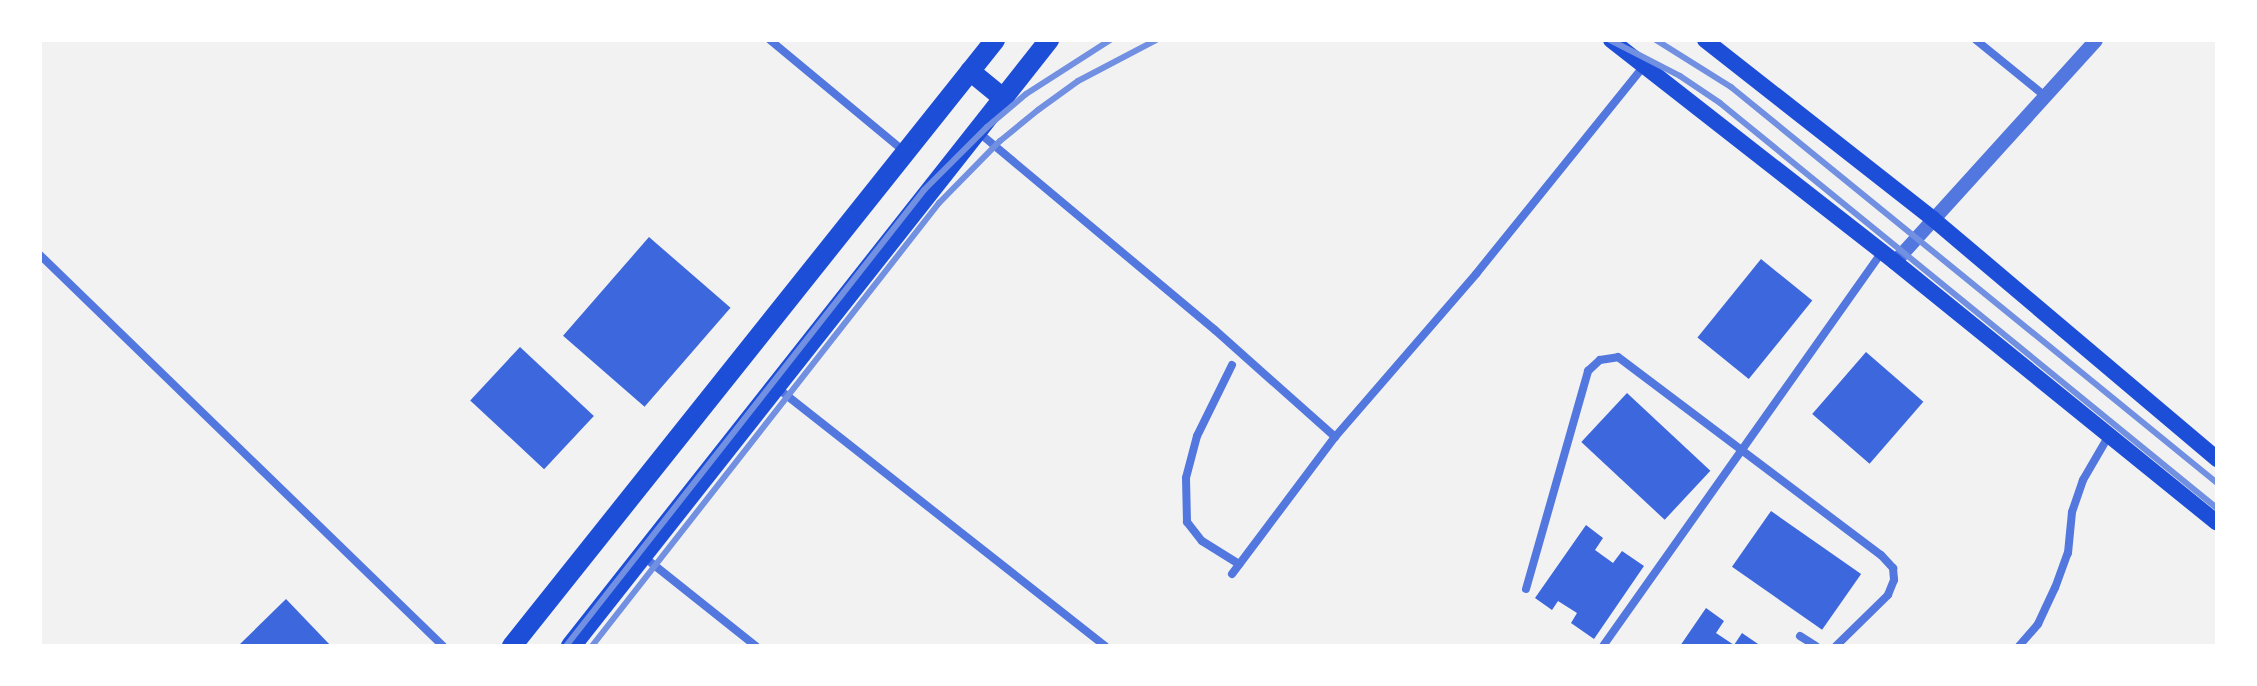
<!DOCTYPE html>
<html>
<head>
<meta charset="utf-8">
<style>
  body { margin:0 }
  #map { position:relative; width:2257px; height:686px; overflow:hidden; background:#f2f2f2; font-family:"Archivo Narrow",sans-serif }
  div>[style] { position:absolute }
  .building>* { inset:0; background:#3d67dc; transform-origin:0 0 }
  .minor>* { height:8px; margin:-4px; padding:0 4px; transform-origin:4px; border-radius:4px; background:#5277de }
  .tertiary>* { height:14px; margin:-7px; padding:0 7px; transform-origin:7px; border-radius:7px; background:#5277de }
  .secondary>* { height:16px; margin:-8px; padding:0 8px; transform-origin:8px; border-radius:8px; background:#1d4ed8 }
  .primary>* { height:20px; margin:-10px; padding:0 10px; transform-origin:10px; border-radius:10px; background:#1d4ed8 }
  .rail>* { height:6px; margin:-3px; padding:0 3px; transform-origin:3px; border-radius:3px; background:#7290e2 }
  span { translate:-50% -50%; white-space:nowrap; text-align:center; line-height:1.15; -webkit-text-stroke:8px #fff; paint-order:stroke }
  .frame { position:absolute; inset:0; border:42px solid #fff; pointer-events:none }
</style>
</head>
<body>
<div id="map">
  <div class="building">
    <i style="left:649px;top:237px;width:108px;height:131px;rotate:41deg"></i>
    <i style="left:1761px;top:259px;width:66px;height:101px;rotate:39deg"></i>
    <i style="left:520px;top:347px;width:101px;height:73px;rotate:43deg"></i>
    <i style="left:1866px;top:352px;width:76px;height:82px;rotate:41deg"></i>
    <i style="left:1627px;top:393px;width:114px;height:67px;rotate:43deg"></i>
    <i style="left:1771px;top:511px;width:110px;height:68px;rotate:35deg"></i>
    <i style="clip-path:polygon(1586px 525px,1603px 538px,1595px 550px,1613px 563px,1622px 551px,1644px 566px,1594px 639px,1571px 623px,1577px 613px,1558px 601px,1552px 610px,1535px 598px)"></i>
    <i style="clip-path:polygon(286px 599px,331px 646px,238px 646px)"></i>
    <i style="clip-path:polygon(1706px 608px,1724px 621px,1716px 633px,1734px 645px,1742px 633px,1761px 646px,1680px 646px)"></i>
  </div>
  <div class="minor">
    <i style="left:770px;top:40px;width:175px;rotate:39.7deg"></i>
    <i style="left:1976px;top:40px;width:89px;rotate:39.1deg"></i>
    <i style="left:977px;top:131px;width:310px;rotate:39.9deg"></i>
    <i style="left:1215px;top:330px;width:161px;rotate:41.7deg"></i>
    <i style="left:40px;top:255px;width:562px;rotate:44.13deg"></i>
    <i style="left:1232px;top:365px;width:79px;rotate:116.2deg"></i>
    <i style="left:1197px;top:436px;width:43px;rotate:104.7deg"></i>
    <i style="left:1186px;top:478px;width:44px;rotate:88.7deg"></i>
    <i style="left:1187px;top:522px;width:24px;rotate:52deg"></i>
    <i style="left:1202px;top:541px;width:44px;rotate:31.9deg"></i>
    <i style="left:776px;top:387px;width:419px;rotate:38.2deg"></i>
    <i style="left:644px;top:557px;width:143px;rotate:38.5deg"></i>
    <i style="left:1232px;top:574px;width:171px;rotate:-53.1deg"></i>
    <i style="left:1335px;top:437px;width:216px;rotate:-49.1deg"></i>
    <i style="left:1476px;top:274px;width:266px;rotate:-51.1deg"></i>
    <i style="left:1526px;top:589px;width:227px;rotate:-74.1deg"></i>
    <i style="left:1588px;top:371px;width:16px;rotate:-43deg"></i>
    <i style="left:1600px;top:360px;width:18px;rotate:-9deg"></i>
    <i style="left:1618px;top:357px;width:329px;rotate:37deg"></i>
    <i style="left:1881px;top:555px;width:18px;rotate:47deg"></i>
    <i style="left:1893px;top:568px;width:12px;rotate:85deg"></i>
    <i style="left:1894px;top:580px;width:16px;rotate:112deg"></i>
    <i style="left:1888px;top:595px;width:73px;rotate:135.6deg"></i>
    <i style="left:1800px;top:636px;width:19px;rotate:32deg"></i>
    <i style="left:1603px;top:646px;width:483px;rotate:-54.7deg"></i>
    <i style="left:2019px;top:646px;width:29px;rotate:-49deg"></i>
    <i style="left:2038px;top:624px;width:40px;rotate:-65deg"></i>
    <i style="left:2055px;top:588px;width:37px;rotate:-70deg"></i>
    <i style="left:2068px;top:553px;width:41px;rotate:-84.4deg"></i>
    <i style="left:2072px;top:512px;width:34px;rotate:-71deg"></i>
    <i style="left:2083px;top:480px;width:50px;rotate:-59.8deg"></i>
  </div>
  <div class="tertiary">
    <i style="left:1895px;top:262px;width:299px;rotate:-47.8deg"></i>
  </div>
  <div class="secondary">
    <i style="left:1611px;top:40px;width:360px;rotate:38deg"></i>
    <i style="left:1895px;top:262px;width:414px;rotate:39deg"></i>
    <i style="left:1705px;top:40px;width:290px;rotate:38.1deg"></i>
    <i style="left:1933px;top:219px;width:372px;rotate:40.2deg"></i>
  </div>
  <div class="primary">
    <i style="left:970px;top:71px;width:43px;rotate:39.3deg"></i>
    <i style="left:512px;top:646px;width:775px;rotate:-51.44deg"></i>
    <i style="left:571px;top:646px;width:772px;rotate:-51.73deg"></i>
  </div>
  <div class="rail">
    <i style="left:1610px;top:40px;width:79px;rotate:27.2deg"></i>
    <i style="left:1680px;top:76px;width:48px;rotate:34deg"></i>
    <i style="left:1720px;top:103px;width:641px;rotate:39.18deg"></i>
    <i style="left:1656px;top:40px;width:89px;rotate:32.1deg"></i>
    <i style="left:1731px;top:87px;width:627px;rotate:39.17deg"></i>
    <i style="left:566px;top:646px;width:580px;rotate:-51.86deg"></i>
    <i style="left:924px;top:190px;width:89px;rotate:-45deg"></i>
    <i style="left:987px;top:127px;width:51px;rotate:-40.2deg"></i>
    <i style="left:1026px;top:94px;width:100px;rotate:-32.7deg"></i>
    <i style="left:592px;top:646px;width:563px;rotate:-51.93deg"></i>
    <i style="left:939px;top:203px;width:87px;rotate:-45.5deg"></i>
    <i style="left:1000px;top:141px;width:49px;rotate:-39.2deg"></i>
    <i style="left:1038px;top:110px;width:49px;rotate:-35.9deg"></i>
    <i style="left:1078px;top:81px;width:88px;rotate:-27.7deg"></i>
  </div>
  <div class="frame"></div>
</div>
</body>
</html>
